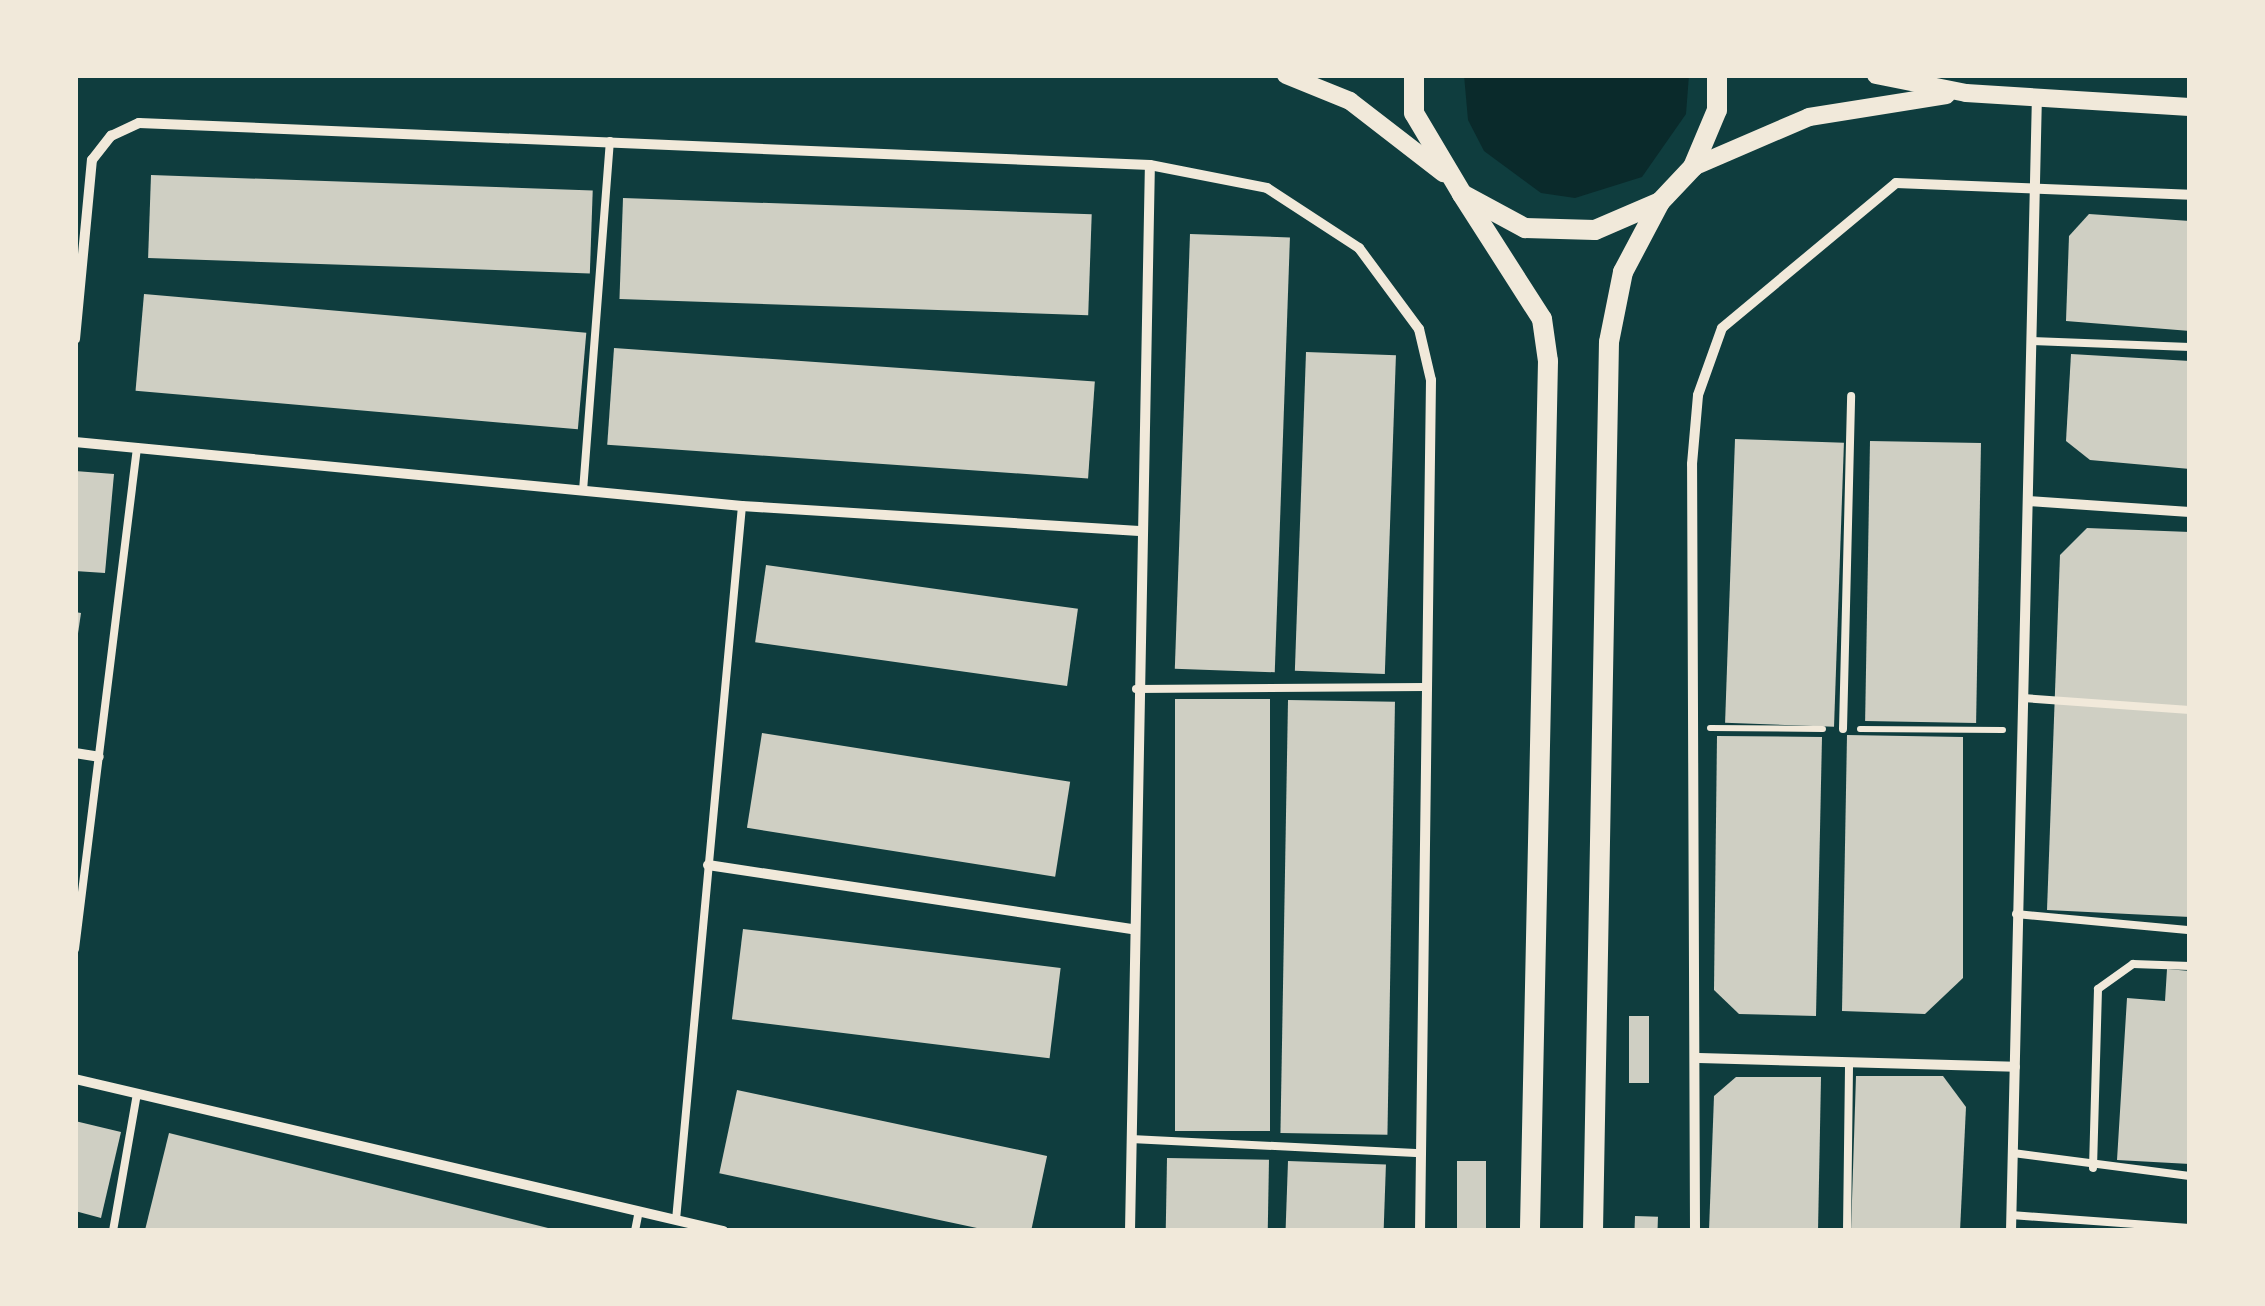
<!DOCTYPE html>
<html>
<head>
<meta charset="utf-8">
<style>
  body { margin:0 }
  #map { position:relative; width:2265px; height:1306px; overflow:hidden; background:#0f3d3e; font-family:Ubuntu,sans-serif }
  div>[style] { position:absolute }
  .water>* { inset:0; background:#0a2a2b }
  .building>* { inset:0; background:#cfcfc3; transform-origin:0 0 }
  .path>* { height:6px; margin:-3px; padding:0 3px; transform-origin:3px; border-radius:3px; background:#f1e9da }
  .service>* { height:8px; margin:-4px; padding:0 4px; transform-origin:4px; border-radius:4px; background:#f1e9da }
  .minor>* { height:10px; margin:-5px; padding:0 5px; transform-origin:5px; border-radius:5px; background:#f1e9da }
  .tertiary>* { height:18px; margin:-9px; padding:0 9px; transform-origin:9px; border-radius:9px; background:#f1e9da }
  .secondary>* { height:20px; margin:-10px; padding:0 10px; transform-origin:10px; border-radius:10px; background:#f1e9da }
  span { translate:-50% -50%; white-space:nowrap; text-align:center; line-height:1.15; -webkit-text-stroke:8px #f1e9da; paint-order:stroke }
  .frame { position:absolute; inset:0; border:78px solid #f1e9da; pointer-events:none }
</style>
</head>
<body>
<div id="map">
  <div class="water">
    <i style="clip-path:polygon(1464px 75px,1689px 75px,1686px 114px,1642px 177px,1575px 198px,1541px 193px,1484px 151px,1468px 120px)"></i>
  </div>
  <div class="building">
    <i style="left:151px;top:175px;width:442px;height:83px;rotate:2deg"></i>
    <i style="left:623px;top:198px;width:469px;height:101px;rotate:2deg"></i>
    <i style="clip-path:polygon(2089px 214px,2190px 221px,2190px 331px,2066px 321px,2069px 236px)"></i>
    <i style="left:1190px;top:234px;width:100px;height:435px;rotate:2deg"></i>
    <i style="left:144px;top:294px;width:444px;height:97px;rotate:5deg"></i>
    <i style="left:614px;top:348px;width:482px;height:97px;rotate:4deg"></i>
    <i style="left:1306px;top:352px;width:90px;height:319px;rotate:2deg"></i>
    <i style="clip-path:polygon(2071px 354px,2190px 361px,2190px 469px,2090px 460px,2066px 441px)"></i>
    <i style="left:1735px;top:439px;width:109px;height:284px;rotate:2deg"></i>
    <i style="left:1870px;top:441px;width:111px;height:280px;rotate:1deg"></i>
    <i style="clip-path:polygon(75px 471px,114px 474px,105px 573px,75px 571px)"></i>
    <i style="clip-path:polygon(2087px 528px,2190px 532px,2190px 917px,2047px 910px,2060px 555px)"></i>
    <i style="left:766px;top:565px;width:315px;height:78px;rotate:8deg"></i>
    <i style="clip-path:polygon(75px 612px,81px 613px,77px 640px,75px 639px)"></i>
    <i style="left:1175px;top:699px;width:95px;height:432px"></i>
    <i style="left:1288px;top:700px;width:107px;height:433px;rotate:1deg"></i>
    <i style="left:762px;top:733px;width:312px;height:96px;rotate:9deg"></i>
    <i style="clip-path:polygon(1847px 735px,1963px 737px,1963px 978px,1925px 1014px,1842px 1011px)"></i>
    <i style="clip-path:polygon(1717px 736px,1822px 737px,1816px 1016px,1739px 1014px,1714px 990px)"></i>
    <i style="left:743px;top:929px;width:320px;height:91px;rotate:7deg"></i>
    <i style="clip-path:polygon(2167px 969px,2190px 971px,2190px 1164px,2117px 1160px,2127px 998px,2165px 1001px)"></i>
    <i style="left:1629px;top:1016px;width:20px;height:67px"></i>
    <i style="clip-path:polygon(1856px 1076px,1943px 1076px,1966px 1107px,1960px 1231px,1851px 1231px)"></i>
    <i style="clip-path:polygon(1736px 1077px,1821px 1077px,1818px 1231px,1709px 1231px,1714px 1096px)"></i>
    <i style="left:737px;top:1090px;width:317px;height:85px;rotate:12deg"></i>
    <i style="clip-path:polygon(75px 1121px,121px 1132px,101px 1218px,75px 1211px)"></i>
    <i style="clip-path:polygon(169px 1133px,556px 1230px,556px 1231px,145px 1230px)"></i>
    <i style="left:1167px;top:1158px;width:102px;height:73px;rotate:1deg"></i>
    <i style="left:1288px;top:1161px;width:98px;height:70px;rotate:2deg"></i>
    <i style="left:1457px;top:1161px;width:29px;height:70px"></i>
    <i style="left:1635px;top:1216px;width:23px;height:15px;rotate:2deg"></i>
  </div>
  <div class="path">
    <i style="left:1710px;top:728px;width:113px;rotate:0.5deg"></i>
    <i style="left:1860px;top:729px;width:143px;rotate:0.4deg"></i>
  </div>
  <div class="service">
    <i style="left:2031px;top:341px;width:159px;rotate:2.2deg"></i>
    <i style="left:583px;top:491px;width:351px;rotate:-85.6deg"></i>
    <i style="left:1136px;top:689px;width:289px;rotate:-0.4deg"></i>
    <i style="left:2023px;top:698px;width:167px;rotate:4.1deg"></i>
    <i style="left:1843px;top:729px;width:333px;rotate:-88.6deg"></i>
    <i style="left:2016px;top:914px;width:175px;rotate:5.3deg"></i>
    <i style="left:75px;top:949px;width:505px;rotate:-82.95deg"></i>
    <i style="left:1131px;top:1139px;width:290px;rotate:2.8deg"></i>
    <i style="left:2013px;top:1153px;width:178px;rotate:7.4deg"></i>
    <i style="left:2093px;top:1168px;width:179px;rotate:-88.4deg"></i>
    <i style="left:2098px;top:989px;width:43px;rotate:-35.5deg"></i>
    <i style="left:2133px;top:964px;width:57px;rotate:2deg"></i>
    <i style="left:2011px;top:1215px;width:179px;rotate:4.2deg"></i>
    <i style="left:676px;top:1220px;width:717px;rotate:-84.72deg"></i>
    <i style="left:113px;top:1231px;width:139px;rotate:-80.1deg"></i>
    <i style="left:635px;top:1231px;width:20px;rotate:-79deg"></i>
    <i style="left:1847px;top:1231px;width:168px;rotate:-89.3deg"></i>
  </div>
  <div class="minor">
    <i style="left:75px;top:339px;width:180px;rotate:-84.6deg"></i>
    <i style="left:92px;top:160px;width:31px;rotate:-52deg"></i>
    <i style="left:111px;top:136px;width:31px;rotate:-25deg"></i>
    <i style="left:139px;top:123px;width:1012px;rotate:2.38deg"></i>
    <i style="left:1150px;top:165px;width:119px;rotate:11.1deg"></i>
    <i style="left:1267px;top:188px;width:110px;rotate:33.1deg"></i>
    <i style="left:1359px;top:248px;width:101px;rotate:53.5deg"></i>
    <i style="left:1419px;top:329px;width:52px;rotate:76.8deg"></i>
    <i style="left:1431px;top:380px;width:851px;rotate:90.74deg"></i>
    <i style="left:75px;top:442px;width:670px;rotate:5.48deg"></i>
    <i style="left:742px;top:506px;width:398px;rotate:3.6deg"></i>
    <i style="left:2028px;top:501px;width:162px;rotate:3.9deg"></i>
    <i style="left:75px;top:753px;width:24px;rotate:9deg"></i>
    <i style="left:708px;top:865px;width:430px;rotate:8.6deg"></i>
    <i style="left:1699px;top:1058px;width:316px;rotate:1.6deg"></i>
    <i style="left:75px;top:1079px;width:666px;rotate:13.2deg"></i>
    <i style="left:1130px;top:1231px;width:1066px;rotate:-88.93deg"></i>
    <i style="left:1695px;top:1231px;width:767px;rotate:-90.22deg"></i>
    <i style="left:1692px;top:464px;width:69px;rotate:-85deg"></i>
    <i style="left:1698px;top:395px;width:71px;rotate:-70.3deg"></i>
    <i style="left:1722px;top:328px;width:226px;rotate:-39.8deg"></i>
    <i style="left:1896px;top:183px;width:294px;rotate:2.3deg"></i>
    <i style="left:2011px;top:1231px;width:1134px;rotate:-88.69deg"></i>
  </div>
  <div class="tertiary">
    <i style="left:1286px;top:75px;width:69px;rotate:22.1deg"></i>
    <i style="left:1350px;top:101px;width:118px;rotate:37.7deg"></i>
    <i style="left:1876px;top:75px;width:92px;rotate:11.3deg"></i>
    <i style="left:1966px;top:93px;width:224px;rotate:3.6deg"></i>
    <i style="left:1693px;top:167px;width:126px;rotate:-23.3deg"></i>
    <i style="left:1809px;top:117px;width:139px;rotate:-9.1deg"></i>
  </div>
  <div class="secondary">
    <i style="left:1414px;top:75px;width:38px;rotate:90deg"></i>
    <i style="left:1414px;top:113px;width:94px;rotate:59.3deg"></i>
    <i style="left:1462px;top:194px;width:72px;rotate:28.4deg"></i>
    <i style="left:1525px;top:228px;width:70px;rotate:1.6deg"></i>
    <i style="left:1595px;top:230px;width:71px;rotate:-23.3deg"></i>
    <i style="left:1660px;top:202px;width:48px;rotate:-46.7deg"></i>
    <i style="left:1693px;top:167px;width:62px;rotate:-67.2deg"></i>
    <i style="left:1717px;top:110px;width:35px;rotate:-90deg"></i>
    <i style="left:1462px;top:194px;width:148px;rotate:57.4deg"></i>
    <i style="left:1542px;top:319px;width:42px;rotate:81.9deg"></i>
    <i style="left:1548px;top:361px;width:870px;rotate:91.19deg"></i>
    <i style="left:1593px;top:1231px;width:889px;rotate:-88.97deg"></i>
    <i style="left:1609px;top:342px;width:71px;rotate:-78.7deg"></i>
    <i style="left:1623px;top:272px;width:79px;rotate:-62.1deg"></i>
  </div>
  <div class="frame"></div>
</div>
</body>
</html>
